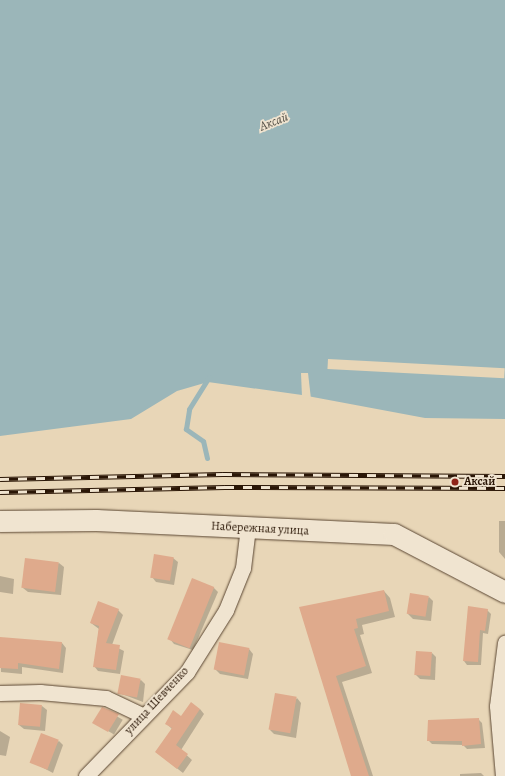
<!DOCTYPE html>
<html>
<head>
<meta charset="utf-8">
<style>
  body { margin:0 }
  #map { position:relative; width:505px; height:776px; overflow:hidden; background:#e8d6b7; font-family:Alegreya,serif }
  div>[style] { position:absolute }
  .water>* { inset:0; background:#9bb6b9 }
  .pier>* { inset:0; background:#e8d6b7; transform-origin:0 0 }
  .shadow>* { inset:0; background:#0003; transform-origin:0 0 }
  .stream>* { height:5px; margin:-2.5px; padding:0 2.5px; transform-origin:2.5px; border-radius:2.5px; background:#9bb6b9 }
  .building>* { inset:0; background:#dfaa8c; transform-origin:0 0 }
  .roads { filter:drop-shadow(0 0 1px #5a4632) drop-shadow(0 0 1px #5a4632) }
  .street>* { height:15px; margin:-7.5px; padding:0 7.5px; transform-origin:7.5px; border-radius:7.5px; background:#f0e4d0 }
  .secondary>* { height:21px; margin:-10.5px; padding:0 10.5px; transform-origin:10.5px; border-radius:10.5px; background:#f0e4d0 }
  .rail>* { height:4.5px; margin-top:-2.25px; transform-origin:0; background:repeating-linear-gradient(90deg,#f0e4d0 0 9px,#2a1606 0 18px); box-sizing:border-box; border-block:1px solid #2a1606 }
  .dots>* { width:11px; height:11px; translate:-50% -50%; box-sizing:border-box; border:2px solid #f0e4d0; border-radius:50% }
  span { translate:-50% -50%; white-space:nowrap; text-align:center; line-height:1.15; -webkit-text-stroke:3.5px #f0e4d0; paint-order:stroke }
  .poi-label { font-size:12px; color:#2a1606; font-weight:700 }
  .left { translate:0 -50%; text-align:left }
  .street-label { font-size:12px; color:#2a1606 }
  .water-label { font-size:13px; color:#524e45; font-style:italic }
</style>
</head>
<body>
<div id="map">
  <div class="water">
    <i style="clip-path:polygon(0 0,505px 0,505px 419px,425px 418px,302px 395px,208px 382px,177px 391px,131px 419px,0 436px)"></i>
  </div>
  <div class="pier">
    <i style="left:328px;top:359px;width:177px;height:10px;rotate:3deg"></i>
    <i style="clip-path:polygon(301px 373px,308px 373px,311px 399px,302px 397px)"></i>
  </div>
  <div class="shadow">
    <i style="clip-path:polygon(499px 521px,505px 521px,505px 559px,499px 552px)"></i>
    <i style="clip-path:polygon(173px 558px,178px 562px,174px 585px,156px 582px,152px 577px)"></i>
    <i style="clip-path:polygon(59px 563px,64px 567px,61px 595px,28px 592px,23px 588px)"></i>
    <i style="clip-path:polygon(0 576px,14px 579px,13px 594px,0 592px)"></i>
    <i style="clip-path:polygon(213px 587px,218px 592px,193px 650px,174px 644px,170px 639px)"></i>
    <i style="clip-path:polygon(384px 591px,390px 598px,395px 617px,362px 625px,364px 634px,360px 635px,372px 673px,342px 682px,373px 776px,353px 776px,300px 608px)"></i>
    <i style="clip-path:polygon(429px 597px,433px 601px,431px 621px,413px 619px,408px 614px)"></i>
    <i style="clip-path:polygon(118px 610px,123px 615px,112px 645px,124px 651px,120px 674px,98px 671px,94px 666px,99px 629px,91px 623px)"></i>
    <i style="clip-path:polygon(487px 610px,491px 614px,488px 634px,483px 633px,481px 665px,467px 665px,464px 661px)"></i>
    <i style="clip-path:polygon(0 638px,62px 643px,66px 648px,63px 673px,22px 667px,22px 674px,1px 672px)"></i>
    <i style="clip-path:polygon(249px 649px,253px 654px,248px 679px,220px 674px,215px 669px)"></i>
    <i style="clip-path:polygon(432px 653px,436px 657px,435px 680px,420px 679px,415px 674px)"></i>
    <i style="clip-path:polygon(141px 680px,145px 684px,143px 702px,119px 693px)"></i>
    <i style="clip-path:polygon(297px 698px,301px 703px,296px 738px,274px 734px,270px 730px)"></i>
    <i style="clip-path:polygon(42px 706px,47px 710px,45px 731px,24px 729px,19px 725px)"></i>
    <i style="left:103px;top:708px;width:23px;height:17px;rotate:31deg"></i>
    <i style="clip-path:polygon(200px 709px,204px 714px,181px 750px,192px 760px,183px 773px,156px 752px,172px 729px,166px 723px)"></i>
    <i style="clip-path:polygon(478px 719px,482px 723px,485px 748px,467px 749px,463px 745px,432px 744px,428px 740px)"></i>
    <i style="clip-path:polygon(0 731px,10px 737px,6px 756px,0 755px)"></i>
    <i style="clip-path:polygon(59px 741px,63px 745px,53px 773px,32px 762px)"></i>
    <i style="clip-path:polygon(481px 773px,484px 776px,460px 776px,460px 774px)"></i>
  </div>
  <div class="stream">
    <i style="left:207px;top:458px;width:17px;rotate:-103deg"></i>
    <i style="left:203px;top:441px;width:21px;rotate:-145deg"></i>
    <i style="left:186px;top:429px;width:20px;rotate:-81deg"></i>
    <i style="left:189px;top:409px;width:38px;rotate:-58deg"></i>
  </div>
  <div class="building">
    <i style="left:154px;top:554px;width:20px;height:24px;rotate:9deg"></i>
    <i style="left:25px;top:558px;width:34px;height:30px;rotate:7deg"></i>
    <i style="left:192px;top:578px;width:24px;height:66px;rotate:22deg"></i>
    <i style="clip-path:polygon(384px 590px,389px 611px,356px 619px,358px 628px,354px 629px,366px 666px,336px 676px,369px 776px,351px 776px,299px 607px)"></i>
    <i style="left:410px;top:593px;width:19px;height:21px;rotate:9deg"></i>
    <i style="clip-path:polygon(98px 601px,119px 609px,106px 643px,120px 645px,116px 670px,93px 667px,99px 626px,90px 623px)"></i>
    <i style="clip-path:polygon(468px 606px,488px 609px,485px 631px,480px 630px,478px 662px,463px 661px)"></i>
    <i style="clip-path:polygon(0 637px,62px 642px,59px 669px,18px 663px,18px 669px,0 668px)"></i>
    <i style="left:219px;top:642px;width:31px;height:28px;rotate:11deg"></i>
    <i style="left:416px;top:651px;width:16px;height:24px;rotate:4deg"></i>
    <i style="left:121px;top:675px;width:20px;height:19px;rotate:11deg"></i>
    <i style="left:275px;top:693px;width:22px;height:37px;rotate:10deg"></i>
    <i style="clip-path:polygon(191px 702px,200px 709px,176px 745px,188px 754px,177px 769px,155px 752px,172px 728px,165px 724px,173px 710px,181px 716px)"></i>
    <i style="left:20px;top:703px;width:22px;height:22px;rotate:5deg"></i>
    <i style="clip-path:polygon(102px 707px,119px 714px,108px 732px,92px 723px)"></i>
    <i style="clip-path:polygon(479px 718px,481px 744px,462px 746px,462px 741px,427px 741px,428px 720px)"></i>
    <i style="left:41px;top:733px;width:19px;height:32px;rotate:21deg"></i>
  </div>
  <div class="roads">
    <div class="street">
      <i style="left:0;top:693px;width:40px;rotate:-1.4deg"></i>
      <i style="left:40px;top:692px;width:66px;rotate:5.2deg"></i>
      <i style="left:106px;top:698px;width:42px;rotate:25.3deg"></i>
      <i style="left:86px;top:776px;width:145px;rotate:-45.8deg"></i>
      <i style="left:187px;top:672px;width:73px;rotate:-57.8deg"></i>
      <i style="left:226px;top:610px;width:45px;rotate:-68deg"></i>
      <i style="left:243px;top:568px;width:38px;rotate:-83deg"></i>
      <i style="left:503px;top:776px;width:70px;rotate:-94.9deg"></i>
      <i style="left:497px;top:706px;width:64px;rotate:-82.8deg"></i>
    </div>
    <div class="secondary">
      <i style="left:0;top:521px;width:96px;rotate:-0.6deg"></i>
      <i style="left:96px;top:520px;width:298px;rotate:2.7deg"></i>
      <i style="left:394px;top:534px;width:125px;rotate:27.6deg"></i>
    </div>
  </div>
  <div class="rail">
    <i style="left:0;top:479px;width:223px;rotate:-1.3deg"></i>
    <i style="left:223px;top:474px;width:282px;rotate:0.4deg"></i>
    <i style="left:0;top:492px;width:225px;rotate:-1.3deg"></i>
    <i style="left:225px;top:487px;width:280px;rotate:0.2deg"></i>
  </div>
  <div class="dots">
    <i style="left:455px;top:482px;background:#8f2418"></i>
  </div>
  <div class="poi-label">
    <span class="left" style="left:464px;top:482px">Аксай</span>
  </div>
  <div class="street-label">
    <span style="left:260px;top:529px;rotate:3deg">Набережная улица</span>
    <span style="left:157px;top:701px;rotate:-47deg">улица Шевченко</span>
  </div>
  <div class="water-label">
    <span style="left:274px;top:122px;rotate:-22deg">Аксай</span>
  </div>
</div>
</body>
</html>
